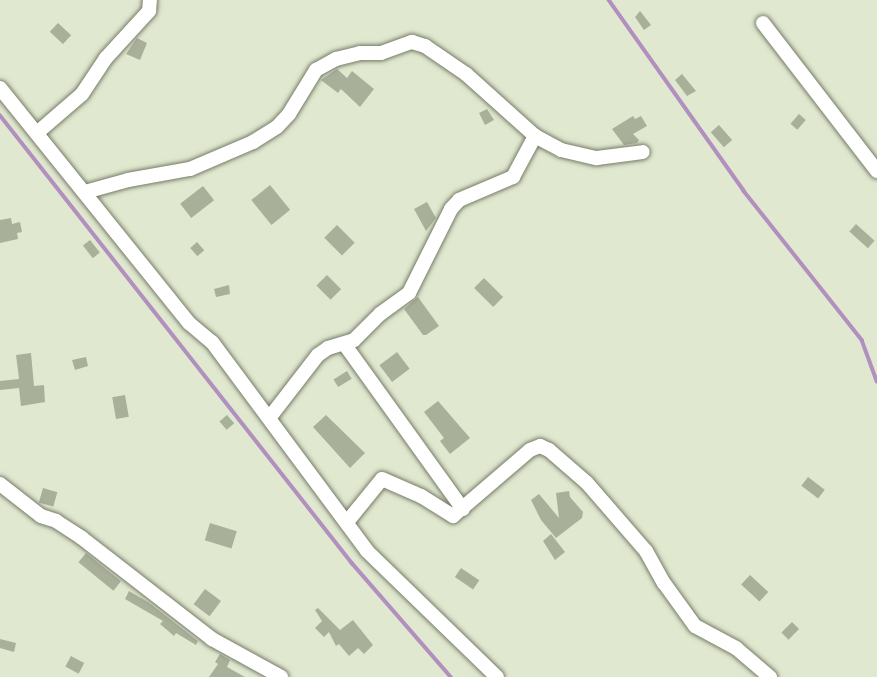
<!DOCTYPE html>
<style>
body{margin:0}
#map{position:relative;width:877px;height:677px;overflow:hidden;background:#e1e8d0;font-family:Signika,sans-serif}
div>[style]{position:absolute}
.stream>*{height:3.5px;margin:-1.75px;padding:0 1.75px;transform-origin:1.75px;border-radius:1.75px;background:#b18fbe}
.building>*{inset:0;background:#a9b099;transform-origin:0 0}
.roads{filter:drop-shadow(0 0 2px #767c67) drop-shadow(0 0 2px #767c67)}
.street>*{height:14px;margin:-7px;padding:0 7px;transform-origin:7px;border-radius:7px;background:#fff}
span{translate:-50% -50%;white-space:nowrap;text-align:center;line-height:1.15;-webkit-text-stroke:5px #fff;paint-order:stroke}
</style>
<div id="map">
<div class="stream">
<i style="left:609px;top:0;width:234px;rotate:54.7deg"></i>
<i style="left:744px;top:191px;width:190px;rotate:51.6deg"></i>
<i style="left:862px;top:340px;width:44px;rotate:69.9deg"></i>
<i style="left:0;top:115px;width:570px;rotate:51.84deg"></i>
<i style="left:352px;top:563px;width:151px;rotate:49deg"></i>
</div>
<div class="building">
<i style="clip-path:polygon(640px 11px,651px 25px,644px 30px,635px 17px)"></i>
<i style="left:58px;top:23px;width:18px;height:12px;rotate:43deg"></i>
<i style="clip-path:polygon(137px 38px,147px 43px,140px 60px,126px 54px)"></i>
<i style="clip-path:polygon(337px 69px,347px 78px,352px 71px,374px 89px,360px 107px,341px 89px,338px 93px,321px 80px)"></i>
<i style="clip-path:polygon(682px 74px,696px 91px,687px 96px,675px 80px)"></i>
<i style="clip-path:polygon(487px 109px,494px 120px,485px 125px,479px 113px)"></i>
<i style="left:799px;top:114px;width:9px;height:13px;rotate:41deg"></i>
<i style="clip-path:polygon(633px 116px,635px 119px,641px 116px,647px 126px,633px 134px,639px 140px,637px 143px,624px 145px,612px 129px)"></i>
<i style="left:719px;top:125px;width:20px;height:11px;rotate:49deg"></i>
<i style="left:270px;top:185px;width:32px;height:24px;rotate:51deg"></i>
<i style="left:203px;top:186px;width:18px;height:29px;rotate:52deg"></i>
<i style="clip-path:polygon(427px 202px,436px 218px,426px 231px,414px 209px)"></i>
<i style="clip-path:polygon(11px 218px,12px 224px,20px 222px,22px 232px,17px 233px,18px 239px,0 243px,0 220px)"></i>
<i style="left:856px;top:224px;width:25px;height:10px;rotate:42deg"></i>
<i style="left:337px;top:225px;width:25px;height:18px;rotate:45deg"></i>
<i style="left:90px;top:240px;width:16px;height:9px;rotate:52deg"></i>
<i style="left:197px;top:242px;width:11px;height:9px;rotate:49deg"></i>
<i style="left:327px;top:275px;width:20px;height:15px;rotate:45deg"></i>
<i style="left:484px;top:278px;width:27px;height:14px;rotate:45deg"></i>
<i style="clip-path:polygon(229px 285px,230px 294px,216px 297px,214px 289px)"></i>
<i style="clip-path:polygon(418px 297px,439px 326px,426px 335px,423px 335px,404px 309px)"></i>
<i style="left:397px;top:352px;width:21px;height:22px;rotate:53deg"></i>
<i style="clip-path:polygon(31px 353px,34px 386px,44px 385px,45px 402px,21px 406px,19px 388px,0 390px,0 381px,19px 379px,16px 355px)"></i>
<i style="clip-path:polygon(86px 357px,88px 366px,75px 370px,72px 360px)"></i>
<i style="left:347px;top:371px;width:9px;height:16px;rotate:58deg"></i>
<i style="left:125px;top:395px;width:22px;height:13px;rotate:80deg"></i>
<i style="clip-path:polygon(438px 401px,470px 438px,450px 454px,440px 441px,444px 438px,424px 412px)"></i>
<i style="left:227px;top:415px;width:11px;height:10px;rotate:49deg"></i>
<i style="clip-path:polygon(326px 415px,365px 453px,350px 468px,313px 427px)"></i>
<i style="left:808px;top:477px;width:21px;height:11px;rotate:37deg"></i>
<i style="left:43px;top:488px;width:15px;height:15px;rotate:16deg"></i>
<i style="clip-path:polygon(569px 491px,570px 497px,583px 512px,582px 518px,556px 538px,541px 520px,531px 500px,539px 494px,559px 518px,556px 493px)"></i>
<i style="left:210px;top:523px;width:28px;height:18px;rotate:17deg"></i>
<i style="clip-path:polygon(551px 534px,565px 552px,555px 560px,543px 541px)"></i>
<i style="left:86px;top:553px;width:45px;height:12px;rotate:39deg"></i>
<i style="left:461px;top:568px;width:22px;height:11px;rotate:34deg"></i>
<i style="left:750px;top:575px;width:25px;height:13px;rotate:43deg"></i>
<i style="left:205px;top:589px;width:20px;height:19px;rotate:37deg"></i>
<i style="clip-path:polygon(129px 591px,148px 602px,198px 641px,196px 645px,176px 633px,174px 636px,160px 624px,163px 621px,125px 599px)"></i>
<i style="clip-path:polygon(318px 608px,340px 630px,353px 620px,373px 645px,364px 654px,358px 648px,349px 656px,339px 644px,336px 646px,329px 632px,324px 637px,315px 628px,322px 621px,315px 610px)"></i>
<i style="left:792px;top:622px;width:10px;height:15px;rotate:45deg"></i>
<i style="clip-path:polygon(0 639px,16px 643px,14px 652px,0 648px)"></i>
<i style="clip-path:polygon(220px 654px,230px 660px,227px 667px,245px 677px,209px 677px,218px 664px,215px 662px)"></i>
<i style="left:71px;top:656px;width:15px;height:12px;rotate:28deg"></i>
</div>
<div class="roads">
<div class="street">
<i style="left:763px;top:23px;width:187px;rotate:52.4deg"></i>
<i style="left:0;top:88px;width:302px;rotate:51.2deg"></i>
<i style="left:189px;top:323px;width:30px;rotate:40deg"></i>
<i style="left:212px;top:342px;width:260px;rotate:53.4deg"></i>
<i style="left:367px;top:551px;width:181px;rotate:44.1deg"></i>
<i style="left:38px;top:132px;width:58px;rotate:-40.8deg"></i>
<i style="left:82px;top:94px;width:43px;rotate:-56.3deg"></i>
<i style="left:106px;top:58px;width:64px;rotate:-47.5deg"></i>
<i style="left:149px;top:11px;width:11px;rotate:-85deg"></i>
<i style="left:85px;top:192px;width:45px;rotate:-15.6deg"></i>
<i style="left:128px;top:180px;width:63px;rotate:-10.1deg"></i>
<i style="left:190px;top:169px;width:69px;rotate:-23.2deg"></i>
<i style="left:253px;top:142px;width:28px;rotate:-32deg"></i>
<i style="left:277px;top:127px;width:18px;rotate:-47deg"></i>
<i style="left:289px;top:114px;width:52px;rotate:-58.5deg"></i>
<i style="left:316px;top:70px;width:23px;rotate:-29deg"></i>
<i style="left:336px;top:59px;width:25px;rotate:-14deg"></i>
<i style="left:360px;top:53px;width:21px"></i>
<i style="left:381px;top:53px;width:33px;rotate:-20deg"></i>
<i style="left:412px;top:42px;width:14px;rotate:17deg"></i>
<i style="left:425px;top:46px;width:50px;rotate:34.3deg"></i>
<i style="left:466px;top:74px;width:93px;rotate:41.9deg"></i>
<i style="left:535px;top:136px;width:30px;rotate:28deg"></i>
<i style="left:561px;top:150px;width:37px;rotate:13deg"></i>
<i style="left:597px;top:158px;width:46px;rotate:-7.4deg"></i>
<i style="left:345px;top:345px;width:202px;rotate:54.3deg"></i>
<i style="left:270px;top:417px;width:78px;rotate:-52.3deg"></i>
<i style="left:318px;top:355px;width:12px;rotate:-35deg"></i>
<i style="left:328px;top:348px;width:27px;rotate:-17deg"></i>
<i style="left:354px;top:340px;width:37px;rotate:-45deg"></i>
<i style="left:380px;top:314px;width:36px;rotate:-36deg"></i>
<i style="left:409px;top:293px;width:94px;rotate:-63.4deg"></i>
<i style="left:451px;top:209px;width:12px;rotate:-48deg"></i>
<i style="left:459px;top:200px;width:59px;rotate:-23.1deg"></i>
<i style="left:513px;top:177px;width:47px;rotate:-61.8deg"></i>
<i style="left:0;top:484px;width:52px;rotate:38deg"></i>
<i style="left:41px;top:516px;width:16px;rotate:18deg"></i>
<i style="left:56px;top:521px;width:31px;rotate:33deg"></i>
<i style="left:82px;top:538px;width:165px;rotate:37.8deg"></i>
<i style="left:212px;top:639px;width:79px;rotate:28.8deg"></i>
<i style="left:347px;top:522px;width:55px;rotate:-50.9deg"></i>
<i style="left:382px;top:479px;width:43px;rotate:23.6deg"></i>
<i style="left:421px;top:496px;width:38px;rotate:32deg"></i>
<i style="left:453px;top:516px;width:101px;rotate:-40.6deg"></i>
<i style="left:530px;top:450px;width:11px;rotate:-22deg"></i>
<i style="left:540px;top:446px;width:10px;rotate:24deg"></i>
<i style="left:549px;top:450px;width:50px;rotate:41deg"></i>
<i style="left:587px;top:483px;width:90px;rotate:49.1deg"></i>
<i style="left:646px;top:551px;width:37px;rotate:61deg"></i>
<i style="left:664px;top:583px;width:53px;rotate:54.2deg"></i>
<i style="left:695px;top:626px;width:47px;rotate:28.2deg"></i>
<i style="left:736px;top:648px;width:45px;rotate:40.5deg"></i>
</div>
</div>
</div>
